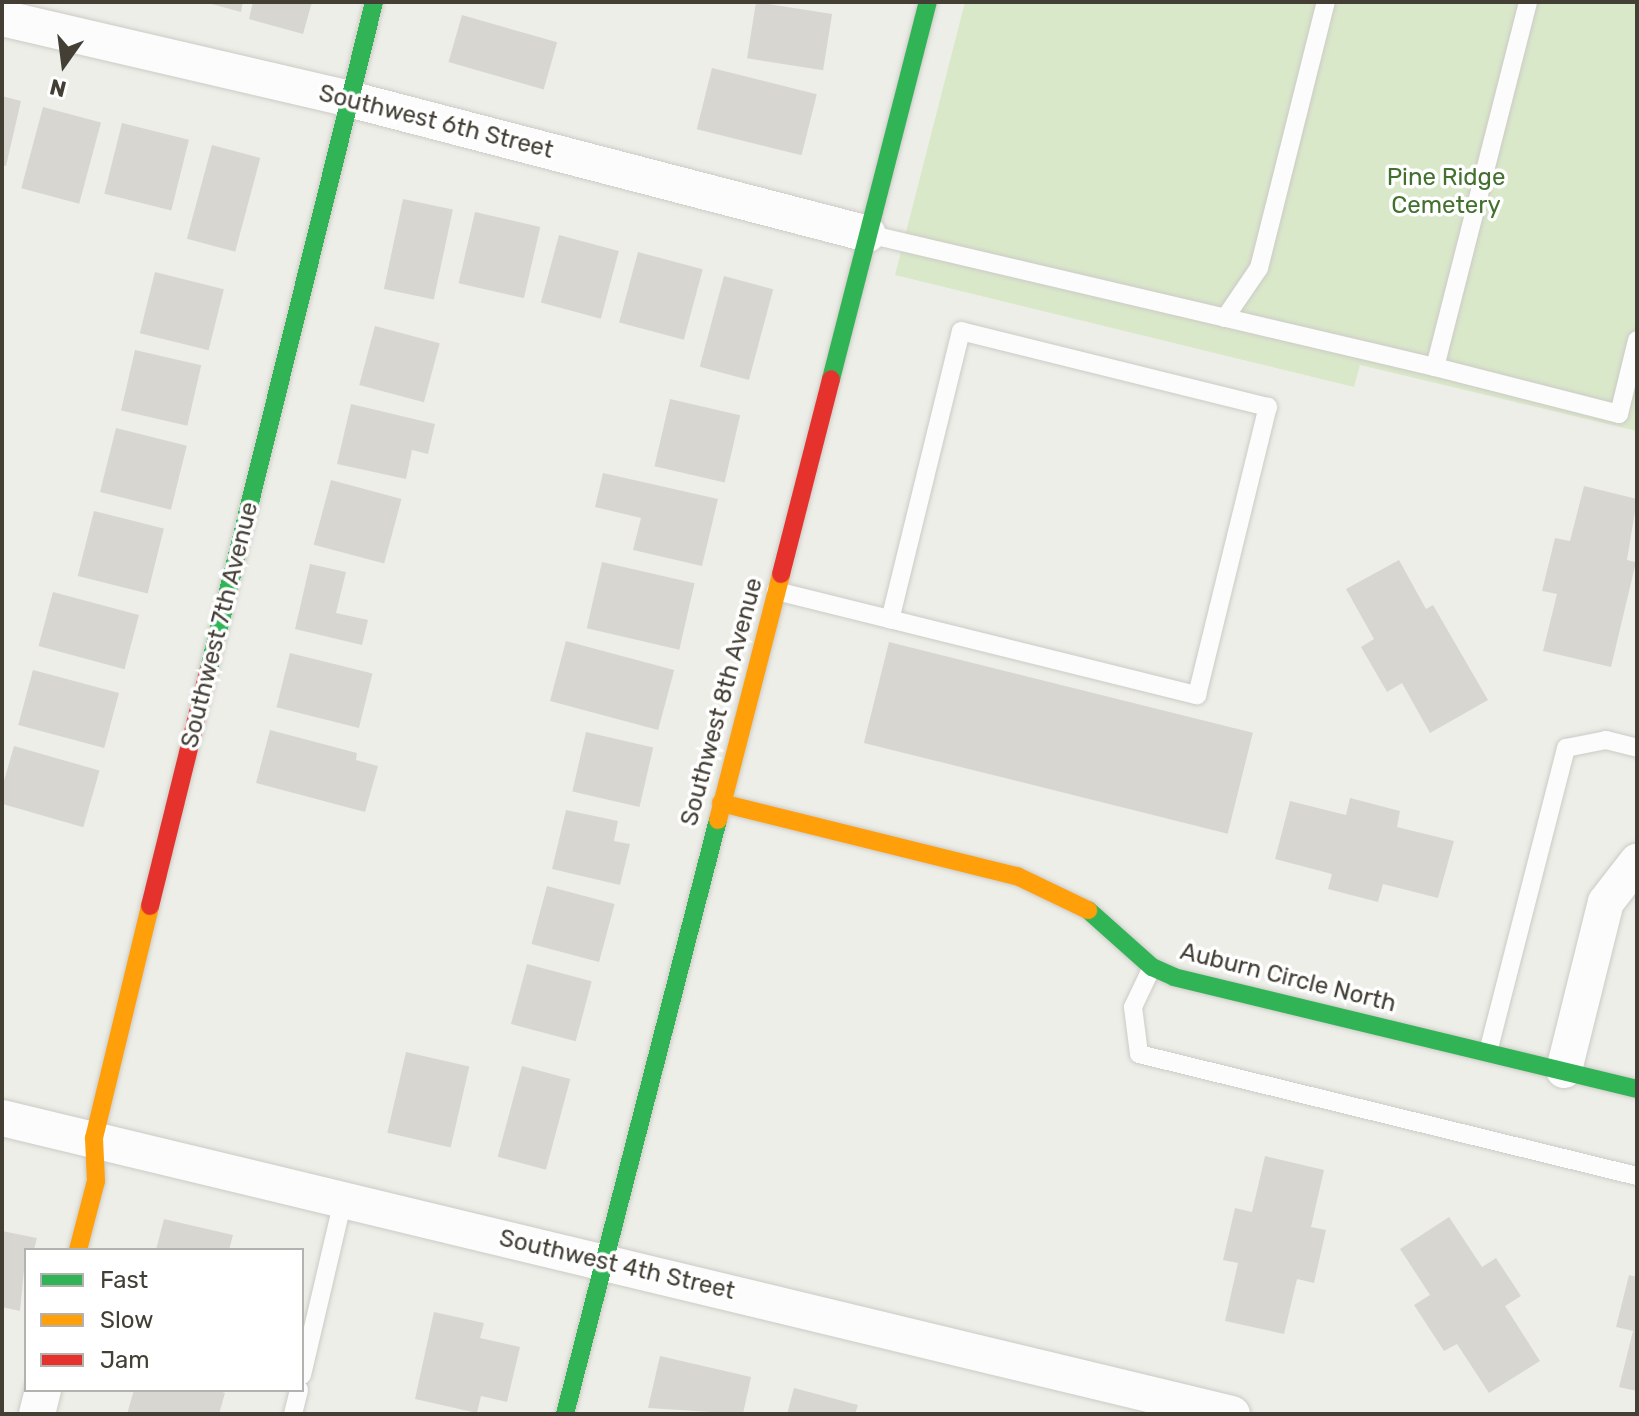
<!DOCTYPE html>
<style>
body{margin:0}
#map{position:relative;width:1639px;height:1416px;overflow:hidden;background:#eeeee9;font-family:Rubik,sans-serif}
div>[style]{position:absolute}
.green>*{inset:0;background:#dae8ca}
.building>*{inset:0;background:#d8d6d1;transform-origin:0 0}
.roads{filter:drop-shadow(0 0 2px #cccbc6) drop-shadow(0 0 2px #cccbc6)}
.lane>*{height:18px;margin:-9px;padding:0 9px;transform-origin:9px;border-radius:9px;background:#fcfcfc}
.street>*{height:36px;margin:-18px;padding:0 18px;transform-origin:18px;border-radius:18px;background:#fcfcfc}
.fast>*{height:18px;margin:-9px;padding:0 9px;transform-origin:9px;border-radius:9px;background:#30b455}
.slow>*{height:18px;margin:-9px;padding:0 9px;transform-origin:9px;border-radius:9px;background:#ff9f0a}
.jam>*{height:18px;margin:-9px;padding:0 9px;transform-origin:9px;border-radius:9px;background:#e5322d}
span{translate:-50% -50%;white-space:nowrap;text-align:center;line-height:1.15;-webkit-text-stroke:7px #fff;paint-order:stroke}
.street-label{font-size:24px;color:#433f35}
.park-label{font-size:24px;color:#42702e}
.frame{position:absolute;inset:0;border:4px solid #433f35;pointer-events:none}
.legend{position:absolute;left:24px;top:1248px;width:280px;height:144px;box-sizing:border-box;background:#fff;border:2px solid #b4b2ae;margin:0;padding:10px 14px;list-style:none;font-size:24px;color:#433f35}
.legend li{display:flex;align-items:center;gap:16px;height:40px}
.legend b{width:40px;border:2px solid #b4b2ae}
.north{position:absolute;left:24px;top:24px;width:80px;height:80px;-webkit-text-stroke:6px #fff;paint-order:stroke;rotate:194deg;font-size:22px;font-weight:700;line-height:32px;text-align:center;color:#433f35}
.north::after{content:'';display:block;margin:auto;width:28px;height:36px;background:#433f35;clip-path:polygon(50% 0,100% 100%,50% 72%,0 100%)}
</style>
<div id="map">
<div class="green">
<i style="clip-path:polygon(965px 2px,1637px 2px,1637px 431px,1360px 365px,1354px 387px,895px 275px)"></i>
</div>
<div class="building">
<i style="clip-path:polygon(204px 2px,243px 2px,241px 12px)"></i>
<i style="clip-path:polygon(253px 2px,312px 2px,303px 34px,249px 19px)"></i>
<i style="left:756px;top:2px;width:77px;height:57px;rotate:9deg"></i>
<i style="left:462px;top:15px;width:99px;height:49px;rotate:16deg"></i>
<i style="left:712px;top:68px;width:108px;height:63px;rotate:14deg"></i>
<i style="clip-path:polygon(2px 96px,21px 101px,6px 166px,2px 165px)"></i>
<i style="left:43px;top:107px;width:60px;height:84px;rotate:15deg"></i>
<i style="left:122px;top:123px;width:69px;height:73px;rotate:14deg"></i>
<i style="left:212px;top:145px;width:50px;height:97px;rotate:15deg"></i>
<i style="left:403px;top:199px;width:51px;height:92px;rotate:12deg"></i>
<i style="left:475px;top:212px;width:67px;height:73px;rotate:13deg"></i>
<i style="left:559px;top:235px;width:62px;height:70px;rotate:15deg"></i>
<i style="left:638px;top:252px;width:67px;height:73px;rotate:15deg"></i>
<i style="left:155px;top:272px;width:71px;height:63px;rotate:14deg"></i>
<i style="left:724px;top:276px;width:51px;height:94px;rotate:15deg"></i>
<i style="left:375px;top:326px;width:67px;height:61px;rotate:15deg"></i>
<i style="left:135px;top:350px;width:68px;height:62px;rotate:13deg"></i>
<i style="left:670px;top:399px;width:72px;height:69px;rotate:13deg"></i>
<i style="clip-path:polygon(351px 404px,435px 424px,428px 454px,412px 450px,406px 479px,337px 464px)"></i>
<i style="left:116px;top:428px;width:73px;height:66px;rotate:14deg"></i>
<i style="clip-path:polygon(603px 473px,718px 499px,702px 566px,633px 550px,641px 518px,595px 507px)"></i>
<i style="left:331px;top:480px;width:73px;height:67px;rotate:15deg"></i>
<i style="clip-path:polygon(1584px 486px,1637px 499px,1627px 560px,1636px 562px,1611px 667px,1543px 651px,1557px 594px,1542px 591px,1555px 538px,1570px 541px)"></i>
<i style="left:94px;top:511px;width:72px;height:67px;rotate:14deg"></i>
<i style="clip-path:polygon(1399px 560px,1426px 609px,1433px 605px,1488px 700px,1430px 733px,1402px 683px,1387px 692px,1361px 647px,1374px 639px,1346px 589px)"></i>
<i style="left:602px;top:562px;width:95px;height:68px;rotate:13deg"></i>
<i style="clip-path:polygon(310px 564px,346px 572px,336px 613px,368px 620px,362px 645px,295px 629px)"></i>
<i style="left:53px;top:592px;width:89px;height:56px;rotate:15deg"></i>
<i style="left:566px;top:641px;width:112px;height:62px;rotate:15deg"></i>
<i style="left:889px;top:642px;width:375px;height:104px;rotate:14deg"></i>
<i style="left:290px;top:653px;width:85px;height:56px;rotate:14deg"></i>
<i style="left:33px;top:670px;width:89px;height:57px;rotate:15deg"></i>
<i style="clip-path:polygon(270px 730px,357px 753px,356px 760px,378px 766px,365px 812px,256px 783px)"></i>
<i style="left:586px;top:732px;width:69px;height:61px;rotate:13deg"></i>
<i style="left:14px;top:746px;width:89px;height:59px;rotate:16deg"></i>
<i style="clip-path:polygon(1350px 798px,1400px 811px,1397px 827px,1454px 841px,1438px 898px,1383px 884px,1378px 902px,1328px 889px,1332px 874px,1275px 859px,1290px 801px,1346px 815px)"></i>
<i style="clip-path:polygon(566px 810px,618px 821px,614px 841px,630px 844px,620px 885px,552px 869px)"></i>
<i style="left:547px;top:886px;width:70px;height:60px;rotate:15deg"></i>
<i style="left:527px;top:964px;width:67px;height:62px;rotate:15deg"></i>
<i style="left:406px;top:1052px;width:65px;height:83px;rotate:13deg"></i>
<i style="left:522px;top:1066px;width:50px;height:94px;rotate:15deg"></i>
<i style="clip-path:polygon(1265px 1156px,1324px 1170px,1311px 1227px,1326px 1230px,1314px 1283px,1297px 1279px,1284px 1334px,1225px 1321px,1238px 1263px,1223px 1260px,1235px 1208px,1252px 1212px)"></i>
<i style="clip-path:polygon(1449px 1217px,1482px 1267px,1496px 1258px,1521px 1296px,1505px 1306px,1540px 1361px,1489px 1393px,1457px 1344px,1444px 1351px,1414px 1305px,1430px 1295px,1400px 1249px)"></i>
<i style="clip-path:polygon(164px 1219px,233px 1235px,229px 1250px,156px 1250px)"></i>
<i style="clip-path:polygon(2px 1231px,37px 1238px,34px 1250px,26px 1250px,20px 1311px,2px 1307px)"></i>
<i style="clip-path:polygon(1629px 1275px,1637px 1277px,1637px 1391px,1619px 1387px,1633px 1331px,1616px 1327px)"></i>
<i style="clip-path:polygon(434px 1312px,484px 1323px,480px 1338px,520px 1347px,507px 1402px,481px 1396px,477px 1413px,415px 1399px)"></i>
<i style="clip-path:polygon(660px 1356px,751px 1377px,743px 1414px,648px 1408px)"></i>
<i style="clip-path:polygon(794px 1388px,858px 1405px,855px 1414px,787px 1414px)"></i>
<i style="clip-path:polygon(134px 1390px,216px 1390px,225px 1393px,219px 1414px,127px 1414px)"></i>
</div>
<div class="roads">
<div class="lane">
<i style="left:868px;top:234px;width:582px;rotate:13.2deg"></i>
<i style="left:1435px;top:367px;width:377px;rotate:-75.7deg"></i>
<i style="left:1225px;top:318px;width:60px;rotate:-55.8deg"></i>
<i style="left:1259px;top:268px;width:274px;rotate:-75.9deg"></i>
<i style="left:1435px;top:367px;width:190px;rotate:14.3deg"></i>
<i style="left:1619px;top:414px;width:76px;rotate:-76.3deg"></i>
<i style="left:776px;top:591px;width:434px;rotate:13.9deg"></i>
<i style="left:1197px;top:695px;width:297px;rotate:-76.2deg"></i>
<i style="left:1268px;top:407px;width:316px;rotate:-166.1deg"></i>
<i style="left:961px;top:331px;width:297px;rotate:103.8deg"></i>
<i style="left:1152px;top:967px;width:44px;rotate:115.4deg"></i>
<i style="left:1133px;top:1007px;width:47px;rotate:82.7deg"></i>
<i style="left:1139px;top:1054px;width:513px;rotate:13.77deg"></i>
<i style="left:1488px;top:1052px;width:314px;rotate:-75.6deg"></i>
<i style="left:1566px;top:748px;width:41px;rotate:-11.3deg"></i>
<i style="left:1606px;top:740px;width:32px;rotate:14deg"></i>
<i style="left:302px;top:1375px;width:180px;rotate:-76.8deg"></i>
<i style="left:293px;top:1414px;width:25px;rotate:-76deg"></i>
</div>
<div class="street">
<i style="left:2px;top:18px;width:356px;rotate:13.1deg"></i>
<i style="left:349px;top:99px;width:536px;rotate:14.58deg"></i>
<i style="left:1564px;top:1070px;width:173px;rotate:-76deg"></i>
<i style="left:1606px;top:902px;width:51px;rotate:-52.2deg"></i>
<i style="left:2px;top:1118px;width:1265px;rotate:13.53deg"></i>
<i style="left:37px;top:1414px;width:25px;rotate:-76deg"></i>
</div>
<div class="fast">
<i style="left:831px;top:379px;width:389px;rotate:-75.6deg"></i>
<i style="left:208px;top:672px;width:690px;rotate:-76.08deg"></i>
<i style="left:1088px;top:910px;width:86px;rotate:41.7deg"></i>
<i style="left:1152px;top:967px;width:24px;rotate:24deg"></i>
<i style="left:1174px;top:977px;width:476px;rotate:13.6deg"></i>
<i style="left:565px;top:1414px;width:613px;rotate:-75.56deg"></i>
</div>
<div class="slow">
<i style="left:721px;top:803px;width:305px;rotate:13.9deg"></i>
<i style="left:1017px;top:876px;width:79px;rotate:25.6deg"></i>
<i style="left:718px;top:820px;width:254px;rotate:-75.6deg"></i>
<i style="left:78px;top:1250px;width:71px;rotate:-75.4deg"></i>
<i style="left:96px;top:1181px;width:43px;rotate:-92.7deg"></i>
<i style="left:94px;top:1138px;width:239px;rotate:-76.4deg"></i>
</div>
<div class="jam">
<i style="left:781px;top:574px;width:201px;rotate:-75.6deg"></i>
<i style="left:150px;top:906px;width:241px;rotate:-76.1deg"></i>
</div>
</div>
<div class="street-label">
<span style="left:436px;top:122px;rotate:14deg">Southwest 6th Street</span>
<span style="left:220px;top:625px;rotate:-76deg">Southwest 7th Avenue</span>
<span style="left:722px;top:702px;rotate:-75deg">Southwest 8th Avenue</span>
<span style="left:1288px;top:978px;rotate:14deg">Auburn Circle North</span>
<span style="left:617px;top:1265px;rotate:13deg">Southwest 4th Street</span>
</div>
<div class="park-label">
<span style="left:1446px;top:192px">Pine Ridge<br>Cemetery</span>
</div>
<div class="frame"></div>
<ul class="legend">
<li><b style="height:10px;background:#30b455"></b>Fast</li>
<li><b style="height:10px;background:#ff9f0a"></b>Slow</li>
<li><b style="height:10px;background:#e5322d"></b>Jam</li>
</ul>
<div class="north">N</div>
</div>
